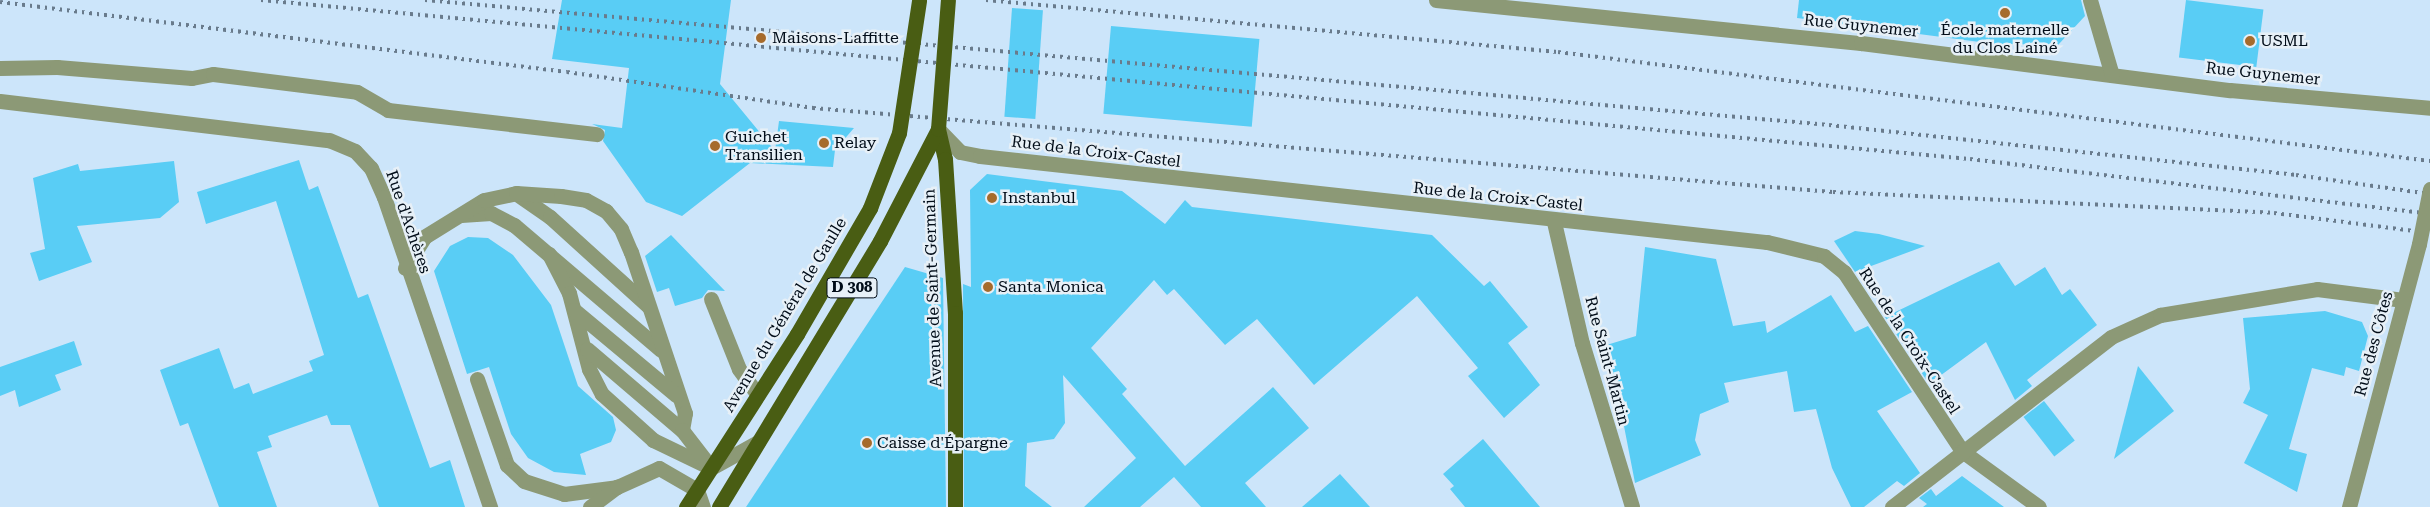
<!DOCTYPE html>
<meta charset="utf-8">
<style>
body{margin:0}
#map{position:relative;width:2430px;height:507px;overflow:hidden;background:#cce5fa;font-family:"Roboto Serif",serif}
div>[style]{position:absolute}
.building>*{inset:0;background:#59cdf5;transform-origin:0 0}
.minor>*{height:15px;margin:-7.5px;padding:0 7.5px;transform-origin:7.5px;border-radius:7.5px;background:#8c9976}
.major>*{height:15px;margin:-7.5px;padding:0 7.5px;transform-origin:7.5px;border-radius:7.5px;background:#495d13}
.rail>*{height:4px;margin-top:-2px;transform-origin:0;background:repeating-linear-gradient(90deg,#697b8c 0 2.5px,transparent 0 7.5px)}
.minor-bridge>*{height:15px;margin:-7.5px;padding:0 7.5px;transform-origin:7.5px;border-radius:7.5px;background:#8c9976}
.major-bridge>*{height:15px;margin:-7.5px;padding:0 7.5px;transform-origin:7.5px;border-radius:7.5px;background:#495d13}
.dots>*{width:14px;height:14px;translate:-50% -50%;box-sizing:border-box;border:2px solid #e7f0f7;border-radius:50%}
span{translate:-50% -50%;white-space:nowrap;text-align:center;line-height:1.15;-webkit-text-stroke:5px #e7f0f7;paint-order:stroke}
.shield-label span{padding:1px 4px;background:#e7f0f7;border:1px solid;border-radius:4px;-webkit-text-stroke-width:0}
.shield-label{font-size:15px;color:#010c18;font-weight:700}
.street-label{font-size:16px;color:#010c18}
.poi-label{font-size:16px;color:#010c18}
.left{translate:0 -50%;text-align:left}
</style>
<div id="map">
<div class="building">
<i style="clip-path:polygon(562px 0,731px 0,720px 84px,775px 151px,779px 121px,854px 128px,835px 150px,833px 167px,750px 163px,682px 216px,646px 202px,603px 141px,605px 130px,592px 124px,622px 128px,629px 68px,552px 59px)"></i>
<i style="clip-path:polygon(1799px 0,2081px 0,2085px 16px,2058px 45px,1995px 44px,1797px 18px)"></i>
<i style="left:2186px;top:0;width:78px;height:58px;rotate:7deg"></i>
<i style="left:1012px;top:8px;width:31px;height:109px;rotate:4deg"></i>
<i style="left:1111px;top:26px;width:149px;height:88px;rotate:5deg"></i>
<i style="clip-path:polygon(299px 160px,309px 190px,318px 186px,358px 298px,368px 294px,430px 468px,450px 460px,465px 507px,379px 507px,350px 425px,331px 425px,327px 415px,268px 436px,272px 447px,257px 452px,277px 507px,219px 507px,188px 423px,180px 426px,160px 370px,219px 348px,234px 389px,249px 383px,253px 394px,313px 371px,309px 361px,324px 355px,276px 201px,206px 224px,197px 192px)"></i>
<i style="clip-path:polygon(174px 161px,179px 202px,160px 218px,77px 226px,92px 262px,39px 281px,30px 253px,45px 249px,33px 178px,78px 164px,80px 171px)"></i>
<i style="clip-path:polygon(987px 174px,1122px 191px,1165px 224px,1185px 200px,1192px 207px,1432px 235px,1484px 286px,1490px 281px,1528px 327px,1508px 343px,1540px 385px,1504px 418px,1468px 376px,1478px 368px,1417px 296px,1314px 385px,1257px 319px,1225px 345px,1174px 289px,1167px 295px,1154px 280px,1091px 348px,1127px 389px,1122px 394px,1185px 466px,1273px 387px,1309px 428px,1245px 483px,1266px 507px,1201px 507px,1174px 477px,1140px 507px,1084px 507px,1136px 458px,1063px 375px,1065px 423px,1054px 439px,1027px 443px,1025px 486px,1052px 507px,964px 507px,963px 284px,971px 287px,970px 190px)"></i>
<i style="clip-path:polygon(1855px 231px,1879px 234px,1925px 246px,1855px 272px,1834px 241px)"></i>
<i style="clip-path:polygon(671px 235px,725px 291px,708px 290px,702px 298px,675px 306px,669px 288px,657px 292px,645px 256px)"></i>
<i style="clip-path:polygon(468px 237px,488px 238px,513px 255px,551px 305px,578px 386px,613px 417px,616px 430px,611px 442px,580px 454px,586px 475px,554px 472px,528px 458px,511px 434px,489px 367px,467px 374px,434px 271px,450px 246px)"></i>
<i style="clip-path:polygon(1645px 247px,1716px 259px,1733px 326px,1765px 321px,1767px 333px,1831px 295px,1855px 332px,1868px 326px,1912px 392px,1877px 411px,1920px 473px,1904px 486px,1897px 481px,1864px 507px,1851px 507px,1832px 468px,1816px 409px,1794px 412px,1787px 371px,1724px 383px,1729px 402px,1700px 414px,1695px 440px,1701px 455px,1635px 483px,1623px 421px,1600px 347px,1636px 336px)"></i>
<i style="clip-path:polygon(1999px 262px,2015px 286px,2045px 267px,2062px 295px,2070px 289px,2097px 325px,2027px 380px,2032px 386px,2015px 400px,1986px 342px,1929px 384px,1885px 317px)"></i>
<i style="clip-path:polygon(905px 267px,943px 278px,946px 507px,746px 507px)"></i>
<i style="clip-path:polygon(2325px 311px,2362px 322px,2368px 336px,2359px 371px,2346px 367px,2344px 376px,2312px 368px,2289px 449px,2307px 454px,2297px 492px,2244px 463px,2268px 415px,2243px 403px,2250px 389px,2243px 318px)"></i>
<i style="clip-path:polygon(74px 341px,82px 365px,55px 375px,61px 390px,19px 407px,15px 390px,0 396px,0 367px)"></i>
<i style="clip-path:polygon(2138px 366px,2174px 411px,2114px 459px)"></i>
<i style="left:2044px;top:401px;width:50px;height:26px;rotate:52deg"></i>
<i style="clip-path:polygon(1483px 439px,1540px 507px,1465px 507px,1450px 489px,1454px 486px,1443px 474px)"></i>
<i style="clip-path:polygon(1340px 474px,1370px 507px,1302px 507px)"></i>
<i style="clip-path:polygon(1962px 476px,2004px 507px,1923px 507px,1927px 504px,1919px 498px,1931px 489px,1936px 496px)"></i>
</div>
<div class="minor">
<i style="left:1436px;top:0;width:427px;rotate:5.8deg"></i>
<i style="left:1861px;top:43px;width:372px;rotate:7.3deg"></i>
<i style="left:2230px;top:90px;width:201px;rotate:5.1deg"></i>
<i style="left:2090px;top:0;width:78px;rotate:73.7deg"></i>
<i style="left:0;top:68px;width:57px;rotate:-1deg"></i>
<i style="left:57px;top:67px;width:135px;rotate:4.7deg"></i>
<i style="left:192px;top:78px;width:21px;rotate:-11deg"></i>
<i style="left:213px;top:74px;width:145px;rotate:7.1deg"></i>
<i style="left:357px;top:92px;width:36px;rotate:30deg"></i>
<i style="left:388px;top:110px;width:210px;rotate:6.6deg"></i>
<i style="left:0;top:101px;width:331px;rotate:6.8deg"></i>
<i style="left:329px;top:140px;width:28px;rotate:23deg"></i>
<i style="left:355px;top:151px;width:23px;rotate:47deg"></i>
<i style="left:371px;top:168px;width:32px;rotate:66deg"></i>
<i style="left:384px;top:197px;width:328px;rotate:71.1deg"></i>
<i style="left:938px;top:129px;width:32px;rotate:46deg"></i>
<i style="left:960px;top:152px;width:20px;rotate:11deg"></i>
<i style="left:980px;top:156px;width:792px;rotate:6.24deg"></i>
<i style="left:1767px;top:242px;width:59px;rotate:13.8deg"></i>
<i style="left:1824px;top:256px;width:26px;rotate:39deg"></i>
<i style="left:1844px;top:272px;width:214px;rotate:56.6deg"></i>
<i style="left:1962px;top:451px;width:95px;rotate:36deg"></i>
<i style="left:517px;top:194px;width:40px;rotate:34.9deg"></i>
<i style="left:550px;top:217px;width:132px;rotate:42.2deg"></i>
<i style="left:461px;top:215px;width:30px;rotate:-4deg"></i>
<i style="left:491px;top:213px;width:26px;rotate:28deg"></i>
<i style="left:514px;top:225px;width:193px;rotate:40.4deg"></i>
<i style="left:1554px;top:222px;width:124px;rotate:77deg"></i>
<i style="left:1582px;top:343px;width:171px;rotate:73deg"></i>
<i style="left:549px;top:254px;width:44px;rotate:62.9deg"></i>
<i style="left:569px;top:293px;width:79px;rotate:75.3deg"></i>
<i style="left:589px;top:369px;width:28px;rotate:63deg"></i>
<i style="left:602px;top:394px;width:69px;rotate:42deg"></i>
<i style="left:653px;top:440px;width:64px;rotate:25.8deg"></i>
<i style="left:405px;top:268px;width:36px;rotate:-58deg"></i>
<i style="left:424px;top:237px;width:70px;rotate:-31.7deg"></i>
<i style="left:484px;top:200px;width:33px;rotate:-12deg"></i>
<i style="left:516px;top:193px;width:45px;rotate:3.8deg"></i>
<i style="left:561px;top:196px;width:25px;rotate:9deg"></i>
<i style="left:586px;top:200px;width:23px;rotate:29deg"></i>
<i style="left:606px;top:211px;width:23px;rotate:50deg"></i>
<i style="left:621px;top:229px;width:25px;rotate:67deg"></i>
<i style="left:631px;top:252px;width:170px;rotate:71.5deg"></i>
<i style="left:685px;top:413px;width:17px;rotate:100deg"></i>
<i style="left:711px;top:299px;width:75px;rotate:68.2deg"></i>
<i style="left:739px;top:369px;width:32px;rotate:54deg"></i>
<i style="left:574px;top:310px;width:133px;rotate:39.8deg"></i>
<i style="left:587px;top:349px;width:125px;rotate:40.5deg"></i>
<i style="left:682px;top:430px;width:44px;rotate:52.4deg"></i>
<i style="left:477px;top:379px;width:91px;rotate:70.8deg"></i>
<i style="left:507px;top:465px;width:23px;rotate:43deg"></i>
<i style="left:524px;top:481px;width:42px;rotate:18deg"></i>
<i style="left:564px;top:494px;width:53px;rotate:-7.5deg"></i>
<i style="left:711px;top:468px;width:54px;rotate:-29deg"></i>
<i style="left:590px;top:507px;width:34px;rotate:-37deg"></i>
<i style="left:617px;top:487px;width:46px;rotate:-24.3deg"></i>
<i style="left:659px;top:468px;width:44px;rotate:30.1deg"></i>
<i style="left:697px;top:490px;width:18px;rotate:71deg"></i>
<i style="left:1892px;top:507px;width:277px;rotate:-37.8deg"></i>
<i style="left:2111px;top:337px;width:54px;rotate:-24.2deg"></i>
<i style="left:2160px;top:315px;width:159px;rotate:-9.4deg"></i>
<i style="left:2317px;top:289px;width:87px;rotate:7.3deg"></i>
<i style="left:2349px;top:507px;width:272px;rotate:-75.1deg"></i>
</div>
<div class="major">
<i style="left:938px;top:129px;width:31px;rotate:77deg"></i>
<i style="left:945px;top:159px;width:154px;rotate:86.3deg"></i>
<i style="left:955px;top:313px;width:194px;rotate:90deg"></i>
<i style="left:686px;top:507px;width:206px;rotate:-57.3deg"></i>
<i style="left:797px;top:334px;width:146px;rotate:-59.9deg"></i>
<i style="left:870px;top:208px;width:80px;rotate:-68.9deg"></i>
<i style="left:719px;top:507px;width:311px;rotate:-58.8deg"></i>
<i style="left:880px;top:241px;width:126px;rotate:-62.6deg"></i>
</div>
<div class="rail">
<i style="left:261px;top:0;width:1716px;rotate:5.32deg"></i>
<i style="left:1970px;top:159px;width:463px;rotate:6.8deg"></i>
<i style="left:425px;top:0;width:1410px;rotate:5.09deg"></i>
<i style="left:1829px;top:125px;width:470px;rotate:6.1deg"></i>
<i style="left:2296px;top:175px;width:135px;rotate:8.1deg"></i>
<i style="left:986px;top:0;width:574px;rotate:5.19deg"></i>
<i style="left:1558px;top:52px;width:879px;rotate:7.13deg"></i>
<i style="left:0;top:2px;width:571px;rotate:7.04deg"></i>
<i style="left:567px;top:72px;width:249px;rotate:8.3deg"></i>
<i style="left:813px;top:108px;width:1023px;rotate:4.71deg"></i>
<i style="left:1833px;top:192px;width:441px;rotate:2.7deg"></i>
<i style="left:2274px;top:213px;width:157px;rotate:7.3deg"></i>
</div>
<div class="minor-bridge">
<i style="left:2419px;top:244px;width:56px;rotate:-78.7deg"></i>
</div>
<div class="major-bridge">
<i style="left:938px;top:129px;width:129px;rotate:-85.6deg"></i>
<i style="left:899px;top:133px;width:134px;rotate:-81.4deg"></i>
</div>
<div class="dots">
<i style="left:2005px;top:13px;background:#a66b2c"></i>
<i style="left:761px;top:38px;background:#a66b2c"></i>
<i style="left:2250px;top:41px;background:#a66b2c"></i>
<i style="left:824px;top:143px;background:#a66b2c"></i>
<i style="left:715px;top:146px;background:#a66b2c"></i>
<i style="left:992px;top:198px;background:#a66b2c"></i>
<i style="left:988px;top:287px;background:#a66b2c"></i>
<i style="left:867px;top:443px;background:#a66b2c"></i>
</div>
<div class="shield-label">
<span style="left:852px;top:288px">D 308</span>
</div>
<div class="street-label">
<span style="left:1861px;top:26px;rotate:6deg">Rue Guynemer</span>
<span style="left:2263px;top:74px;rotate:6deg">Rue Guynemer</span>
<span style="left:1096px;top:152px;rotate:7deg">Rue de la Croix-Castel</span>
<span style="left:1498px;top:197px;rotate:6deg">Rue de la Croix-Castel</span>
<span style="left:408px;top:222px;rotate:71deg">Rue d'Achères</span>
<span style="left:933px;top:288px;rotate:-92deg">Avenue de Saint-Germain</span>
<span style="left:785px;top:315px;rotate:-59deg">Avenue du Général de Gaulle</span>
<span style="left:1909px;top:341px;rotate:57deg">Rue de la Croix-Castel</span>
<span style="left:2374px;top:344px;rotate:-75deg">Rue des Côtes</span>
<span style="left:1607px;top:361px;rotate:75deg">Rue Saint-Martin</span>
</div>
<div class="poi-label">
<span style="left:2005px;top:39px">École maternelle<br>du Clos Lainé</span>
<span class="left" style="left:772px;top:38px">Maisons-Laffitte</span>
<span class="left" style="left:2260px;top:41px">USML</span>
<span class="left" style="left:725px;top:146px">Guichet<br>Transilien</span>
<span class="left" style="left:834px;top:143px">Relay</span>
<span class="left" style="left:1002px;top:198px">Instanbul</span>
<span class="left" style="left:998px;top:287px">Santa Monica</span>
<span class="left" style="left:877px;top:443px">Caisse d'Épargne</span>
</div>
</div>
